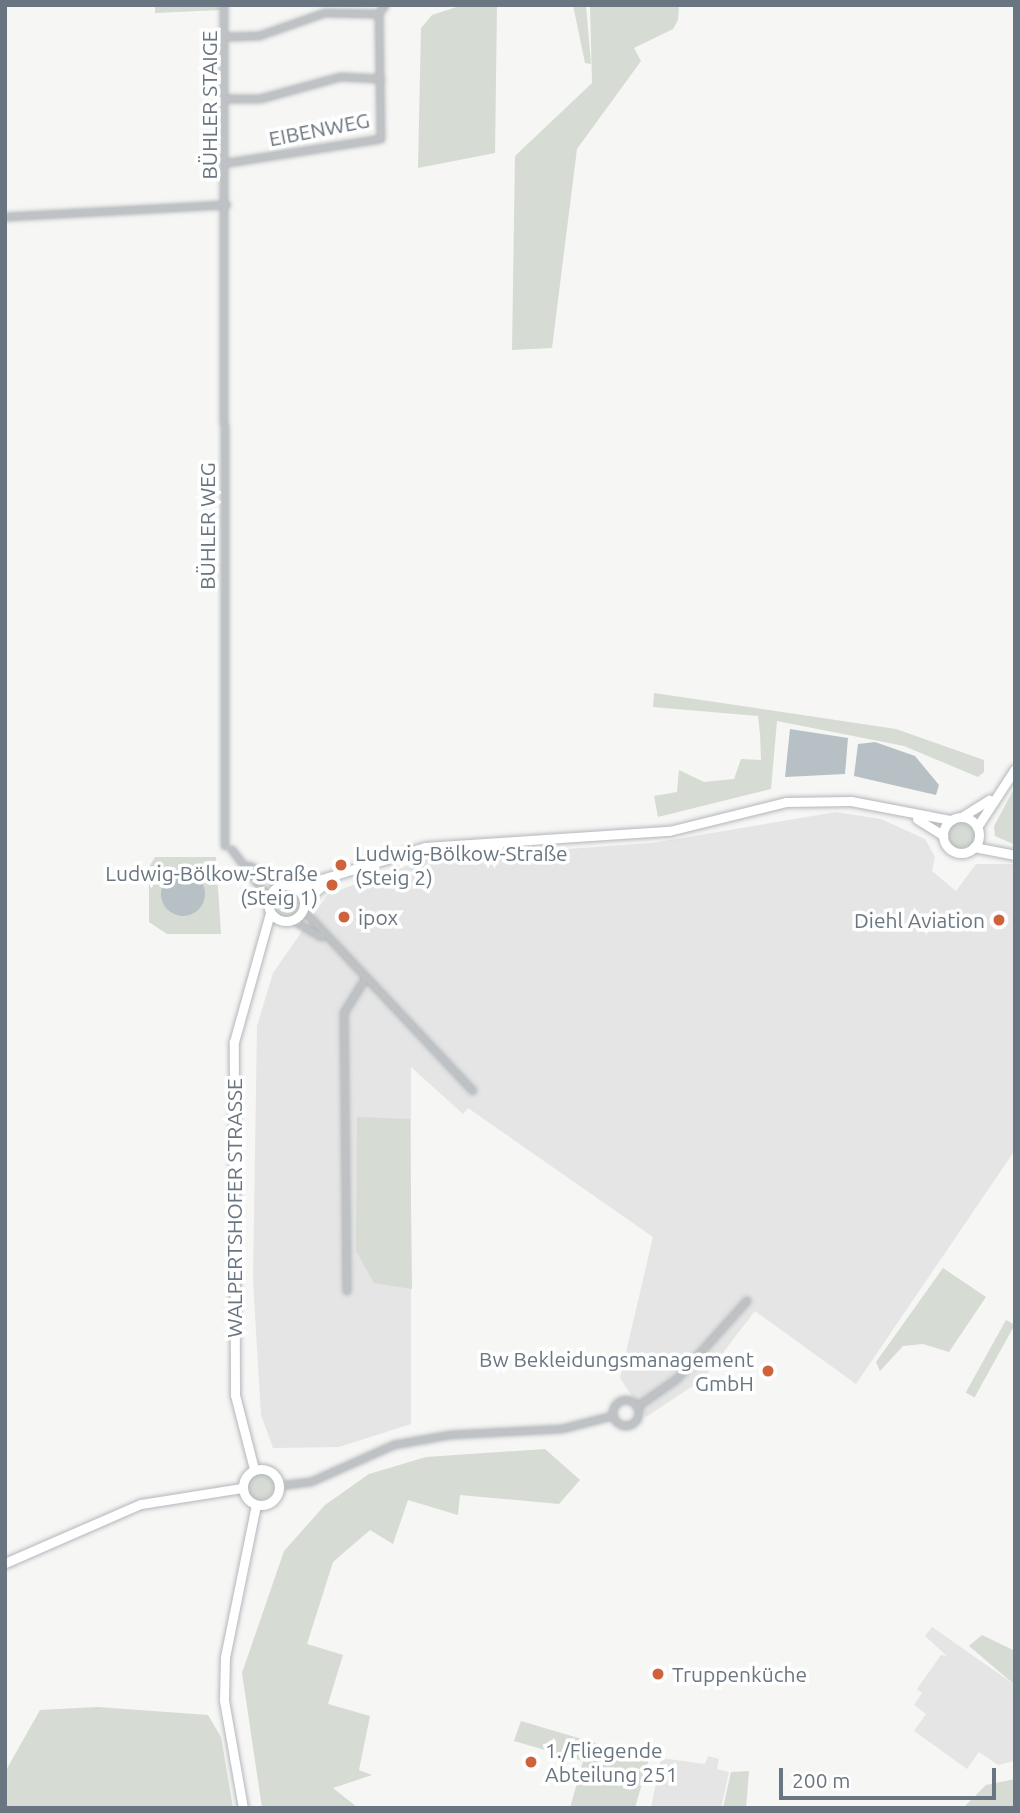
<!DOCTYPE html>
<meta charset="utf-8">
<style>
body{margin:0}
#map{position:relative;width:1020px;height:1813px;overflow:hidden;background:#f6f6f4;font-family:Ubuntu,sans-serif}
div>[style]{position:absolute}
.built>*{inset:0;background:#e4e5e4}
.green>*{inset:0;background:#d6dbd3;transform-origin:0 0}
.round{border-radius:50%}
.water>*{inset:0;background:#b7c0c4}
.roads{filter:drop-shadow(0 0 2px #b3b7bb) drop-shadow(0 0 2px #b3b7bb)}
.street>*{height:6px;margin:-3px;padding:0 3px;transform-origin:3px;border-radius:3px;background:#bec2c5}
.street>.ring{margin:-3px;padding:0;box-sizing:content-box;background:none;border:6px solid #bec2c5;border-radius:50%}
.secondary>*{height:9px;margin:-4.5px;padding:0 4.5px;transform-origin:4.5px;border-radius:4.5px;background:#fff}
.secondary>.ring{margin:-4.5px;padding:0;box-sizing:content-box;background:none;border:9px solid #fff;border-radius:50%}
.dots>*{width:19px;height:19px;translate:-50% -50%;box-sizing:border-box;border:4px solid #fff;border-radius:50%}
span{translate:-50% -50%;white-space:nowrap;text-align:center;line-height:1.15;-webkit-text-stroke:7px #fff;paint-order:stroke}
.street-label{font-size:21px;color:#697681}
.poi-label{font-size:21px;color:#697681}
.left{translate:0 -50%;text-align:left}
.right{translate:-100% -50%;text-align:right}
.frame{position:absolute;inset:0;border:7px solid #697681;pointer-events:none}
.scale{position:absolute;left:779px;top:1768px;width:217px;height:32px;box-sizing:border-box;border:4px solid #697681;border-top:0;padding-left:9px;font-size:21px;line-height:24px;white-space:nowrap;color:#697681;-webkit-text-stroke:5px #fff;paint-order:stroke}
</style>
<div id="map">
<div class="built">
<i style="clip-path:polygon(836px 812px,881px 819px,925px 839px,935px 857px,932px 871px,956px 891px,976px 864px,1015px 864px,1015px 1150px,856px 1384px,755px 1311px,702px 1380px,646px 1417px,620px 1378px,653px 1237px,468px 1108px,463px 1114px,411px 1067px,411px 1424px,339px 1447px,273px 1448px,261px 1415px,253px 1280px,257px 1026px,273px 973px,328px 894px,426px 859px,652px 843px)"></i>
<i style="clip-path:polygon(932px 1627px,1015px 1685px,1014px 1761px,998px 1765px,979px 1752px,967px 1769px,914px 1731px,926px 1714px,914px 1705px,922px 1693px,917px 1689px,941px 1655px,947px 1656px,925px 1636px)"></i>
<i style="clip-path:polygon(708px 1756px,719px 1759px,717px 1769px,729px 1772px,721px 1808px,651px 1808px,661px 1758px,705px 1764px)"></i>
</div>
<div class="green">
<i style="clip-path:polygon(155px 5px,220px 5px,221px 10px,155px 13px)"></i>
<i style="clip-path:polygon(463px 5px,497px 5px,495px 153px,418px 168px,421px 28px,432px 15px)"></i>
<i style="clip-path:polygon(573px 5px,586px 5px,591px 64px,585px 63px)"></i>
<i style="clip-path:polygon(590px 5px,679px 5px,678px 20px,673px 29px,634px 48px,641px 61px,577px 149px,552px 348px,512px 350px,515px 156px,592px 83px)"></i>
<i style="clip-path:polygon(654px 693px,896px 729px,984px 760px,984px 772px,978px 777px,904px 746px,777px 721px,771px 789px,658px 817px,654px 796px,677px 792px,679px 770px,704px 782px,734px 779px,741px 759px,761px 760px,760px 734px,758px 716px,653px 707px)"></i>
<i style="clip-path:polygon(1015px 787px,1015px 845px,995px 836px,994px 826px)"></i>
<i class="round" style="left:947px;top:820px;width:28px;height:28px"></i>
<i style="clip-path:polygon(155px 857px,216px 857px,221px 934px,167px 934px,149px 922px,149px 867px)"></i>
<i class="round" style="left:272px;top:889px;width:28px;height:28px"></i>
<i style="clip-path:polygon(357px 1117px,410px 1119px,412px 1289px,374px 1283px,356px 1251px)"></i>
<i style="clip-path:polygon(943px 1268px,986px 1297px,949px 1352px,923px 1344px,903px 1346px,880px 1371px,876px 1362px)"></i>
<i style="left:1006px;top:1320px;width:10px;height:83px;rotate:29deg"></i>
<i style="clip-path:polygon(545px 1449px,580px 1480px,559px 1504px,460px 1495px,458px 1515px,408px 1500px,393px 1544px,370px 1530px,333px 1562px,307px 1644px,343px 1655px,328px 1704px,370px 1716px,359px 1770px,372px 1775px,333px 1788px,358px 1808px,262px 1808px,242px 1673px,284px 1551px,325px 1505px,369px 1474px,426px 1457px)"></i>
<i class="round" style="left:246px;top:1472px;width:28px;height:28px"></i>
<i style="clip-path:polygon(982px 1635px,1015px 1651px,1015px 1685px,969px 1646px)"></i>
<i style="clip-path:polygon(98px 1707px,208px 1715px,221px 1737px,233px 1808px,5px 1808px,5px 1772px,40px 1710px)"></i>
<i style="clip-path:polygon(521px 1721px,649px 1759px,635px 1808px,570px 1808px,583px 1761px,514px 1741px)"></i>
<i style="clip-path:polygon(749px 1771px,746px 1808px,723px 1808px,731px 1772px)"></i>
<i style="clip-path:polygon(1015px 1779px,1015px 1808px,963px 1808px,986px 1785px)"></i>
</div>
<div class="water">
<i style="clip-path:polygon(790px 729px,848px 738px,845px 774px,785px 777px)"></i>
<i style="clip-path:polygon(875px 742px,915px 756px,939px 785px,936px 795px,854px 776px,858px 744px)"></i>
<i class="round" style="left:161px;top:872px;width:44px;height:44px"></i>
</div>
<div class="roads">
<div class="street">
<i style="left:224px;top:5px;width:841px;rotate:89.93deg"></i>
<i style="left:227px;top:37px;width:32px;rotate:-2deg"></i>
<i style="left:259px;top:36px;width:70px;rotate:-19.2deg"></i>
<i style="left:325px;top:13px;width:54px;rotate:1.1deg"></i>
<i style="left:379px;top:14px;width:11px;rotate:-56deg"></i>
<i style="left:228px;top:99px;width:32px"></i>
<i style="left:260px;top:99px;width:84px;rotate:-15.2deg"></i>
<i style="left:341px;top:77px;width:40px;rotate:2.9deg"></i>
<i style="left:228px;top:163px;width:155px;rotate:-8.9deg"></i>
<i style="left:381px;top:139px;width:125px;rotate:-90.9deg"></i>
<i style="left:5px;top:217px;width:222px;rotate:-3.1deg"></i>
<i style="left:232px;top:850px;width:59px;rotate:52.5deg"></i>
<i style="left:250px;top:866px;width:36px;rotate:32deg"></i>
<i style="left:303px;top:910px;width:248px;rotate:46.8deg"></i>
<i style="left:292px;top:920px;width:34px;rotate:30deg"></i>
<i style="left:347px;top:1291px;width:278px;rotate:-90.6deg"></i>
<i style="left:344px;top:1013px;width:40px;rotate:-58deg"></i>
<i class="ring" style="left:613px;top:1400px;width:20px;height:20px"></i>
<i style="left:637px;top:1407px;width:49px;rotate:-35deg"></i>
<i style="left:677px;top:1379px;width:105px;rotate:-48.1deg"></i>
<i style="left:279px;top:1486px;width:32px;rotate:-7deg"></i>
<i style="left:311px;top:1482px;width:91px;rotate:-24deg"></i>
<i style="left:394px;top:1445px;width:57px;rotate:-10.1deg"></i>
<i style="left:450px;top:1435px;width:112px;rotate:-3.1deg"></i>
<i style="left:562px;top:1429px;width:53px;rotate:-14.3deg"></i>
</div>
<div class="secondary">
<i style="left:963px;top:816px;width:31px;rotate:-32deg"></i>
<i class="ring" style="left:943px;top:817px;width:27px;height:27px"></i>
<i style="left:917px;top:819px;width:31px;rotate:32deg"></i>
<i style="left:977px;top:827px;width:69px;rotate:-56.8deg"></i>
<i style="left:974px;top:847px;width:42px;rotate:11deg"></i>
<i class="ring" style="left:268px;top:885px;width:27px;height:27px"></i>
<i style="left:296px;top:887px;width:135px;rotate:-17.2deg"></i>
<i style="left:425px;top:847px;width:245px;rotate:-3.8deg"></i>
<i style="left:669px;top:831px;width:121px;rotate:-13.9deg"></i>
<i style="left:786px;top:802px;width:65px;rotate:-0.9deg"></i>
<i style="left:851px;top:801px;width:102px;rotate:10.8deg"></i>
<i style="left:304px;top:901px;width:30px;rotate:-40deg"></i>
<i class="ring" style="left:243px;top:1469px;width:27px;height:27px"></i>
<i style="left:254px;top:1469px;width:76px;rotate:-104.4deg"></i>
<i style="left:235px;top:1395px;width:353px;rotate:-90.2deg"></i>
<i style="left:234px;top:1042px;width:134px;rotate:-74.4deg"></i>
<i style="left:5px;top:1563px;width:148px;rotate:-23.5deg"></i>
<i style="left:141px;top:1504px;width:102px;rotate:-9deg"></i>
<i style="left:243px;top:1808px;width:110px;rotate:-100deg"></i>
<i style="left:224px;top:1700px;width:43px;rotate:-88.7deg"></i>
<i style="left:225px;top:1657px;width:155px;rotate:-78.5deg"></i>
</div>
</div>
<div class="dots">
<i style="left:341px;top:865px;background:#cf613b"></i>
<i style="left:332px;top:885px;background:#cf613b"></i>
<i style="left:344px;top:917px;background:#cf613b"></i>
<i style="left:999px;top:920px;background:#cf613b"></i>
<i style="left:768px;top:1371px;background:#cf613b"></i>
<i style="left:658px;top:1674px;background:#cf613b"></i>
<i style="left:531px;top:1762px;background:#cf613b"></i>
</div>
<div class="street-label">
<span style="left:209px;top:105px;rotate:-90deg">BÜHLER STAIGE</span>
<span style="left:319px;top:129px;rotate:-11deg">EIBENWEG</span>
<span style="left:207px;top:526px;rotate:-90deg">BÜHLER WEG</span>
<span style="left:234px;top:1208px;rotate:-90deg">WALPERTSHOFER STRASSE</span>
</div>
<div class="poi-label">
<span class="left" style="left:355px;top:865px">Ludwig-Bölkow-Straße<br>(Steig 2)</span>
<span class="right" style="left:318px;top:885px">Ludwig-Bölkow-Straße<br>(Steig 1)</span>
<span class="left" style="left:358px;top:917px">ipox</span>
<span class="right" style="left:985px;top:920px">Diehl Aviation</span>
<span class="right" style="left:754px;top:1371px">Bw Bekleidungsmanagement<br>GmbH</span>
<span class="left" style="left:672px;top:1674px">Truppenküche</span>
<span class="left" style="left:545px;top:1762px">1./Fliegende<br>Abteilung 251</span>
</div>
<div class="frame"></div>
<div class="scale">200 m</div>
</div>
